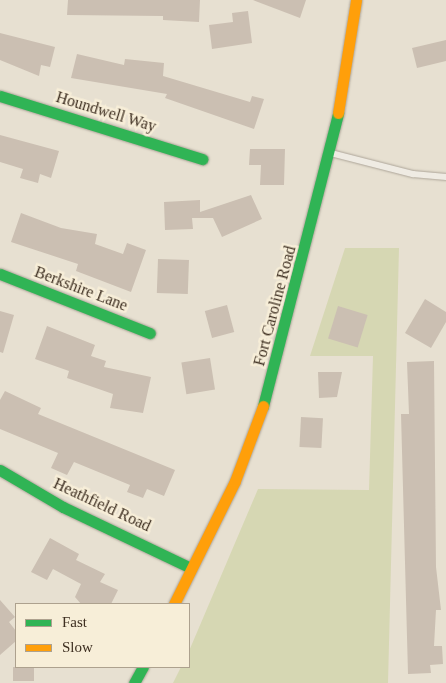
<!DOCTYPE html>
<style>
body{margin:0}
#map{position:relative;width:446px;height:683px;overflow:hidden;background:#e7e0d1;font-family:"Times New Roman",serif}
div>[style]{position:absolute}
.green>*{inset:0;background:#d6d7b3}
.building>*{inset:0;background:#cbbfb2;transform-origin:0 0}
.roads{filter:drop-shadow(0 0 1px #ada599) drop-shadow(0 0 1px #ada599)}
.lane>*{height:5.5px;margin:-2.75px;padding:0 2.75px;transform-origin:2.75px;border-radius:2.75px;background:#efebe3}
.fast>*{height:11px;margin:-5.5px;padding:0 5.5px;transform-origin:5.5px;border-radius:5.5px;background:#30b455}
.slow>*{height:11px;margin:-5.5px;padding:0 5.5px;transform-origin:5.5px;border-radius:5.5px;background:#ff9f0a}
span{translate:-50% -50%;white-space:nowrap;text-align:center;line-height:1.15;-webkit-text-stroke:5px #f7eed8;paint-order:stroke}
.street-label{font-size:16px;color:#3d2e20}
.legend{position:absolute;left:15px;top:603px;width:175px;height:65px;box-sizing:border-box;background:#f7eed8;border:1px solid #ada18e;margin:0;padding:6px 9px;list-style:none;font-size:15px;color:#3d2e20}
.legend li{display:flex;align-items:center;gap:10px;height:25px}
.legend b{width:25px;border:1px solid #ada18e}
</style>
<div id="map">
<div class="green">
<i style="clip-path:polygon(345px 248px,399px 248px,388px 683px,173px 683px,181px 667px,189px 667px,189px 651px,258px 489px,369px 490px,373px 356px,310px 356px)"></i>
</div>
<div class="building">
<i style="clip-path:polygon(68px 0,200px 0,199px 22px,163px 20px,163px 16px,67px 15px)"></i>
<i style="clip-path:polygon(253px 0,306px 0,300px 18px)"></i>
<i style="clip-path:polygon(248px 11px,252px 43px,212px 49px,209px 25px,233px 22px,232px 13px)"></i>
<i style="clip-path:polygon(0 33px,55px 47px,50px 67px,41px 65px,39px 76px,0 60px)"></i>
<i style="clip-path:polygon(446px 40px,446px 61px,417px 68px,412px 48px)"></i>
<i style="clip-path:polygon(77px 54px,124px 65px,125px 59px,164px 63px,163px 76px,250px 102px,252px 96px,264px 99px,254px 129px,165px 98px,167px 94px,71px 78px)"></i>
<i style="clip-path:polygon(0 135px,59px 151px,51px 178px,40px 174px,38px 183px,20px 178px,23px 169px,0 162px)"></i>
<i style="clip-path:polygon(250px 149px,285px 149px,284px 185px,260px 185px,261px 165px,249px 165px)"></i>
<i style="clip-path:polygon(251px 195px,262px 219px,222px 237px,213px 218px,192px 218px,193px 229px,165px 230px,164px 202px,200px 200px,200px 212px)"></i>
<i style="clip-path:polygon(21px 213px,61px 228px,97px 234px,95px 244px,123px 254px,127px 243px,146px 250px,131px 292px,76px 271px,78px 264px,11px 242px)"></i>
<i style="left:158px;top:259px;width:31px;height:34px;rotate:2deg"></i>
<i style="clip-path:polygon(425px 299px,446px 312px,446px 322px,431px 348px,405px 333px)"></i>
<i style="left:227px;top:305px;width:28px;height:23px;rotate:75deg"></i>
<i style="left:338px;top:306px;width:31px;height:34px;rotate:17deg"></i>
<i style="clip-path:polygon(0 311px,14px 315px,3px 353px,0 352px)"></i>
<i style="clip-path:polygon(47px 326px,95px 345px,91px 356px,106px 361px,104px 367px,151px 377px,143px 413px,110px 408px,113px 394px,67px 378px,69px 371px,35px 359px)"></i>
<i style="left:210px;top:358px;width:32px;height:29px;rotate:81deg"></i>
<i style="clip-path:polygon(434px 361px,436px 567px,441px 610px,436px 610px,434px 646px,442px 646px,443px 664px,430px 665px,431px 673px,408px 674px,401px 414px,409px 414px,407px 362px)"></i>
<i style="clip-path:polygon(318px 372px,342px 372px,337px 397px,319px 398px)"></i>
<i style="clip-path:polygon(5px 391px,41px 408px,38px 414px,175px 470px,164px 496px,147px 489px,143px 498px,127px 492px,130px 485px,74px 462px,67px 475px,51px 468px,58px 453px,0 429px,0 400px)"></i>
<i style="left:301px;top:417px;width:22px;height:30px;rotate:3deg"></i>
<i style="clip-path:polygon(50px 538px,79px 554px,76px 560px,105px 574px,100px 582px,118px 590px,111px 604px,81px 604px,75px 597px,81px 584px,53px 569px,47px 580px,31px 572px)"></i>
<i style="clip-path:polygon(0 600px,15px 617px,9px 622px,16px 631px,16px 641px,0 655px)"></i>
<i style="left:13px;top:667px;width:21px;height:14px"></i>
</div>
<div class="roads">
<div class="lane">
<i style="left:331px;top:153px;width:85px;rotate:14.4deg"></i>
<i style="left:413px;top:174px;width:33px;rotate:5deg"></i>
</div>
<div class="fast">
<i style="left:0;top:96px;width:212px;rotate:17.3deg"></i>
<i style="left:0;top:274px;width:161px;rotate:21.5deg"></i>
<i style="left:263px;top:406px;width:302px;rotate:-75.6deg"></i>
<i style="left:0;top:470px;width:73px;rotate:30.4deg"></i>
<i style="left:63px;top:507px;width:142px;rotate:25.5deg"></i>
<i style="left:134px;top:683px;width:18px;rotate:-61deg"></i>
</div>
<div class="slow">
<i style="left:338px;top:113px;width:114px;rotate:-80.9deg"></i>
<i style="left:174px;top:604px;width:137px;rotate:-63.6deg"></i>
<i style="left:235px;top:481px;width:80px;rotate:-69.5deg"></i>
</div>
</div>
<div class="street-label">
<span style="left:106px;top:112px;rotate:17deg">Houndwell Way</span>
<span style="left:81px;top:289px;rotate:21deg">Berkshire Lane</span>
<span style="left:275px;top:306px;rotate:-75deg">Fort Caroline Road</span>
<span style="left:102px;top:505px;rotate:25deg">Heathfield Road</span>
</div>
<ul class="legend">
<li><b style="height:6px;background:#30b455"></b>Fast</li>
<li><b style="height:6px;background:#ff9f0a"></b>Slow</li>
</ul>
</div>
